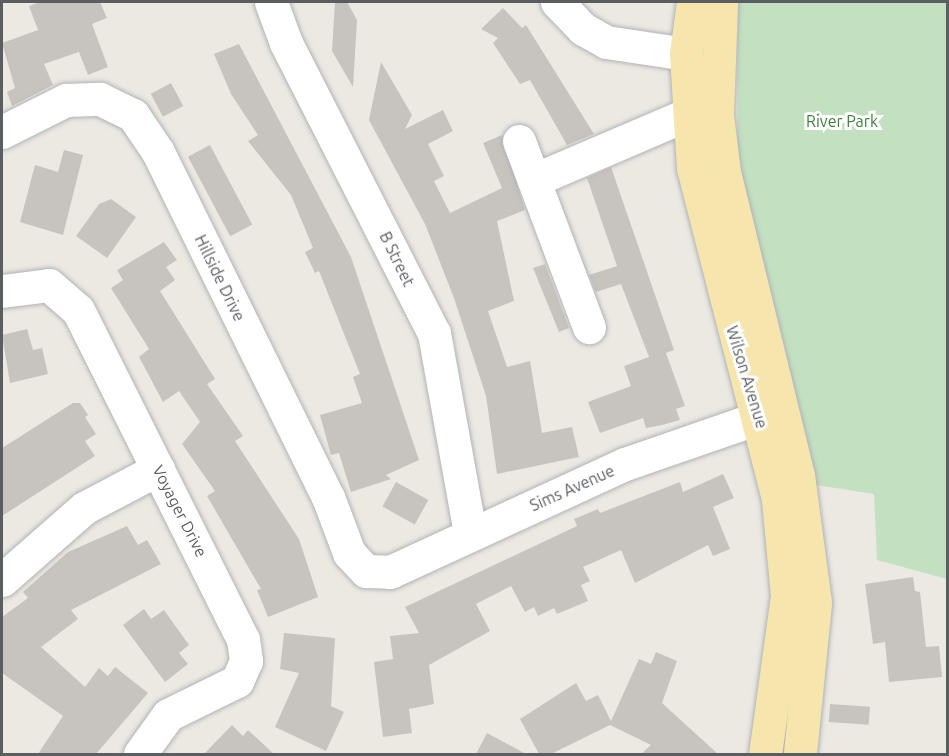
<!DOCTYPE html>
<style>
body{margin:0}
#map{position:relative;width:949px;height:756px;overflow:hidden;background:#ece9e2;font-family:Ubuntu,sans-serif}
div>[style]{position:absolute}
.green>*{inset:0;background:#c3e1c1}
.building>*{inset:0;background:#c7c4bf;transform-origin:0 0}
.roads{filter:drop-shadow(0 0 2px #b0b3b6) drop-shadow(0 0 2px #b0b3b6)}
.minor>*{height:33px;margin:-16.5px;padding:0 16.5px;transform-origin:16.5px;border-radius:16.5px;background:#fff}
.major>*{height:33px;margin:-16.5px;padding:0 16.5px;transform-origin:16.5px;border-radius:16.5px;background:#f6e6ad}
span{translate:-50% -50%;white-space:nowrap;text-align:center;line-height:1.15;-webkit-text-stroke:6px #fff;paint-order:stroke}
.park-label{font-size:16px;color:#3d7e3d}
.street-label{font-size:16px;color:#5b5e61}
.frame{position:absolute;inset:0;border:3px solid #5b5e61;pointer-events:none}
</style>
<div id="map">
<div class="green">
<i style="clip-path:polygon(738px 2px,947px 2px,947px 579px,877px 560px,874px 494px,816px 485px,737px 178px)"></i>
</div>
<div class="building">
<i style="clip-path:polygon(40px 2px,100px 2px,107px 18px,92px 24px,108px 67px,88px 75px,79px 52px,44px 64px,53px 85px,12px 106px,7px 92px,15px 88px,2px 43px,38px 30px,29px 6px)"></i>
<i style="clip-path:polygon(335px 2px,347px 2px,357px 20px,353px 87px,332px 51px)"></i>
<i style="clip-path:polygon(503px 8px,522px 28px,526px 25px,594px 134px,567px 145px,530px 80px,520px 84px,493px 43px,498px 38px,481px 29px)"></i>
<i style="clip-path:polygon(239px 44px,351px 257px,419px 460px,386px 475px,391px 479px,351px 492px,339px 453px,331px 455px,320px 415px,362px 403px,353px 377px,360px 374px,319px 271px,315px 273px,305px 252px,313px 248px,291px 195px,248px 141px,258px 135px,231px 94px,214px 54px)"></i>
<i style="clip-path:polygon(381px 62px,412px 115px,405px 129px,443px 110px,453px 131px,428px 144px,444px 176px,434px 181px,450px 213px,502px 188px,483px 143px,502px 135px,525px 210px,497px 221px,514px 301px,488px 311px,507px 367px,530px 361px,542px 433px,572px 427px,579px 457px,497px 474px,486px 396px,454px 298px,425px 224px,369px 120px)"></i>
<i style="left:171px;top:83px;width:26px;height:23px;rotate:62deg"></i>
<i style="left:210px;top:145px;width:90px;height:25px;rotate:62deg"></i>
<i style="clip-path:polygon(64px 150px,83px 155px,63px 235px,20px 222px,35px 165px,58px 172px)"></i>
<i style="clip-path:polygon(611px 167px,674px 350px,666px 353px,685px 406px,676px 409px,680px 420px,662px 425px,646px 428px,643px 418px,600px 433px,588px 402px,631px 386px,624px 366px,649px 357px,621px 284px,596px 292px,589px 275px,617px 266px,587px 178px)"></i>
<i style="clip-path:polygon(111px 199px,136px 217px,107px 258px,76px 236px,99px 204px)"></i>
<i style="clip-path:polygon(164px 242px,177px 260px,166px 267px,175px 280px,160px 291px,215px 379px,207px 384px,243px 436px,235px 441px,299px 539px,318px 597px,268px 617px,257px 590px,261px 589px,207px 496px,215px 491px,182px 444px,200px 422px,179px 391px,163px 402px,139px 357px,149px 349px,111px 288px,123px 280px,117px 270px)"></i>
<i style="clip-path:polygon(545px 264px,569px 328px,559px 332px,533px 268px)"></i>
<i style="clip-path:polygon(27px 329px,33px 350px,42px 348px,48px 374px,10px 383px,2px 335px)"></i>
<i style="clip-path:polygon(73px 403px,80px 403px,88px 415px,85px 417px,96px 434px,85px 441px,95px 456px,2px 516px,2px 448px)"></i>
<i style="clip-path:polygon(723px 474px,734px 498px,713px 507px,730px 549px,713px 556px,708px 545px,635px 583px,621px 550px,583px 567px,590px 581px,581px 585px,588px 601px,557px 614px,554px 608px,538px 616px,534px 607px,525px 612px,511px 586px,476px 604px,490px 631px,429px 665px,434px 704px,409px 709px,412px 733px,383px 737px,374px 662px,393px 659px,390px 636px,419px 633px,405px 607px,577px 526px,574px 519px,598px 509px,600px 513px,680px 482px,683px 492px)"></i>
<i style="left:396px;top:482px;width:37px;height:28px;rotate:29deg"></i>
<i style="clip-path:polygon(127px 526px,138px 545px,147px 540px,161px 564px,71px 610px,78px 619px,41px 647px,85px 687px,99px 668px,108px 676px,115px 667px,148px 693px,96px 754px,38px 754px,63px 716px,2px 673px,2px 617px,28px 598px,23px 592px,68px 552px)"></i>
<i style="clip-path:polygon(913px 577px,915px 591px,920px 592px,926px 647px,939px 646px,942px 677px,889px 682px,885px 642px,873px 644px,865px 584px)"></i>
<i style="clip-path:polygon(144px 609px,151px 619px,164px 610px,189px 645px,179px 653px,188px 664px,165px 682px,123px 625px)"></i>
<i style="clip-path:polygon(284px 633px,335px 638px,331px 706px,344px 712px,326px 751px,275px 727px,299px 673px,280px 669px)"></i>
<i style="clip-path:polygon(656px 652px,677px 661px,662px 703px,718px 754px,641px 754px,651px 745px,610px 725px,551px 754px,539px 754px,520px 719px,576px 683px,586px 701px,598px 695px,611px 721px,639px 659px,651px 664px)"></i>
<i style="left:830px;top:704px;width:40px;height:18px;rotate:4deg"></i>
<i style="clip-path:polygon(232px 725px,243px 736px,248px 730px,274px 754px,204px 754px)"></i>
<i style="clip-path:polygon(487px 733px,526px 754px,476px 754px)"></i>
</div>
<div class="roads">
<div class="minor">
<i style="left:271px;top:2px;width:44px;rotate:69.9deg"></i>
<i style="left:286px;top:43px;width:326px;rotate:63deg"></i>
<i style="left:434px;top:333px;width:204px;rotate:79.8deg"></i>
<i style="left:557px;top:2px;width:37px;rotate:46deg"></i>
<i style="left:583px;top:29px;width:26px;rotate:29deg"></i>
<i style="left:606px;top:42px;width:81px;rotate:8.5deg"></i>
<i style="left:2px;top:132px;width:72px;rotate:-26.6deg"></i>
<i style="left:66px;top:100px;width:34px;rotate:-2deg"></i>
<i style="left:100px;top:99px;width:37px;rotate:26deg"></i>
<i style="left:133px;top:115px;width:45px;rotate:56deg"></i>
<i style="left:158px;top:152px;width:385px;rotate:63.8deg"></i>
<i style="left:328px;top:497px;width:60px;rotate:69.4deg"></i>
<i style="left:349px;top:553px;width:25px;rotate:47deg"></i>
<i style="left:366px;top:571px;width:24px;rotate:2deg"></i>
<i style="left:390px;top:572px;width:259px;rotate:-24.7deg"></i>
<i style="left:625px;top:464px;width:165px;rotate:-19.1deg"></i>
<i style="left:519px;top:141px;width:199px;rotate:69.4deg"></i>
<i style="left:534px;top:180px;width:168px;rotate:-23.2deg"></i>
<i style="left:2px;top:291px;width:47px;rotate:-7.3deg"></i>
<i style="left:49px;top:285px;width:38px;rotate:41deg"></i>
<i style="left:78px;top:310px;width:368px;rotate:63.4deg"></i>
<i style="left:243px;top:639px;width:22px;rotate:82deg"></i>
<i style="left:246px;top:661px;width:22px;rotate:114deg"></i>
<i style="left:237px;top:681px;width:77px;rotate:153.8deg"></i>
<i style="left:168px;top:715px;width:48px;rotate:125.7deg"></i>
<i style="left:2px;top:580px;width:109px;rotate:-41.3deg"></i>
<i style="left:84px;top:508px;width:84px;rotate:-27.8deg"></i>
</div>
<div class="major">
<i style="left:693px;top:2px;width:52px;rotate:97.7deg"></i>
<i style="left:686px;top:54px;width:114px;rotate:86.5deg"></i>
<i style="left:693px;top:168px;width:343px;rotate:75.6deg"></i>
<i style="left:778px;top:500px;width:96px;rotate:84.6deg"></i>
<i style="left:787px;top:596px;width:160px;rotate:97.9deg"></i>
<i style="left:721px;top:2px;width:113px;rotate:92deg"></i>
<i style="left:717px;top:115px;width:57px;rotate:83deg"></i>
<i style="left:724px;top:172px;width:312px;rotate:76.3deg"></i>
<i style="left:798px;top:475px;width:129px;rotate:82.4deg"></i>
<i style="left:815px;top:603px;width:152px;rotate:95.7deg"></i>
</div>
</div>
<div class="park-label">
<span style="left:842px;top:121px">River Park</span>
</div>
<div class="street-label">
<span style="left:397px;top:259px;rotate:64deg">B Street</span>
<span style="left:220px;top:278px;rotate:64deg">Hillside Drive</span>
<span style="left:747px;top:377px;rotate:73deg">Wilson Avenue</span>
<span style="left:572px;top:488px;rotate:-24deg">Sims Avenue</span>
<span style="left:180px;top:511px;rotate:63deg">Voyager Drive</span>
</div>
<div class="frame"></div>
</div>
